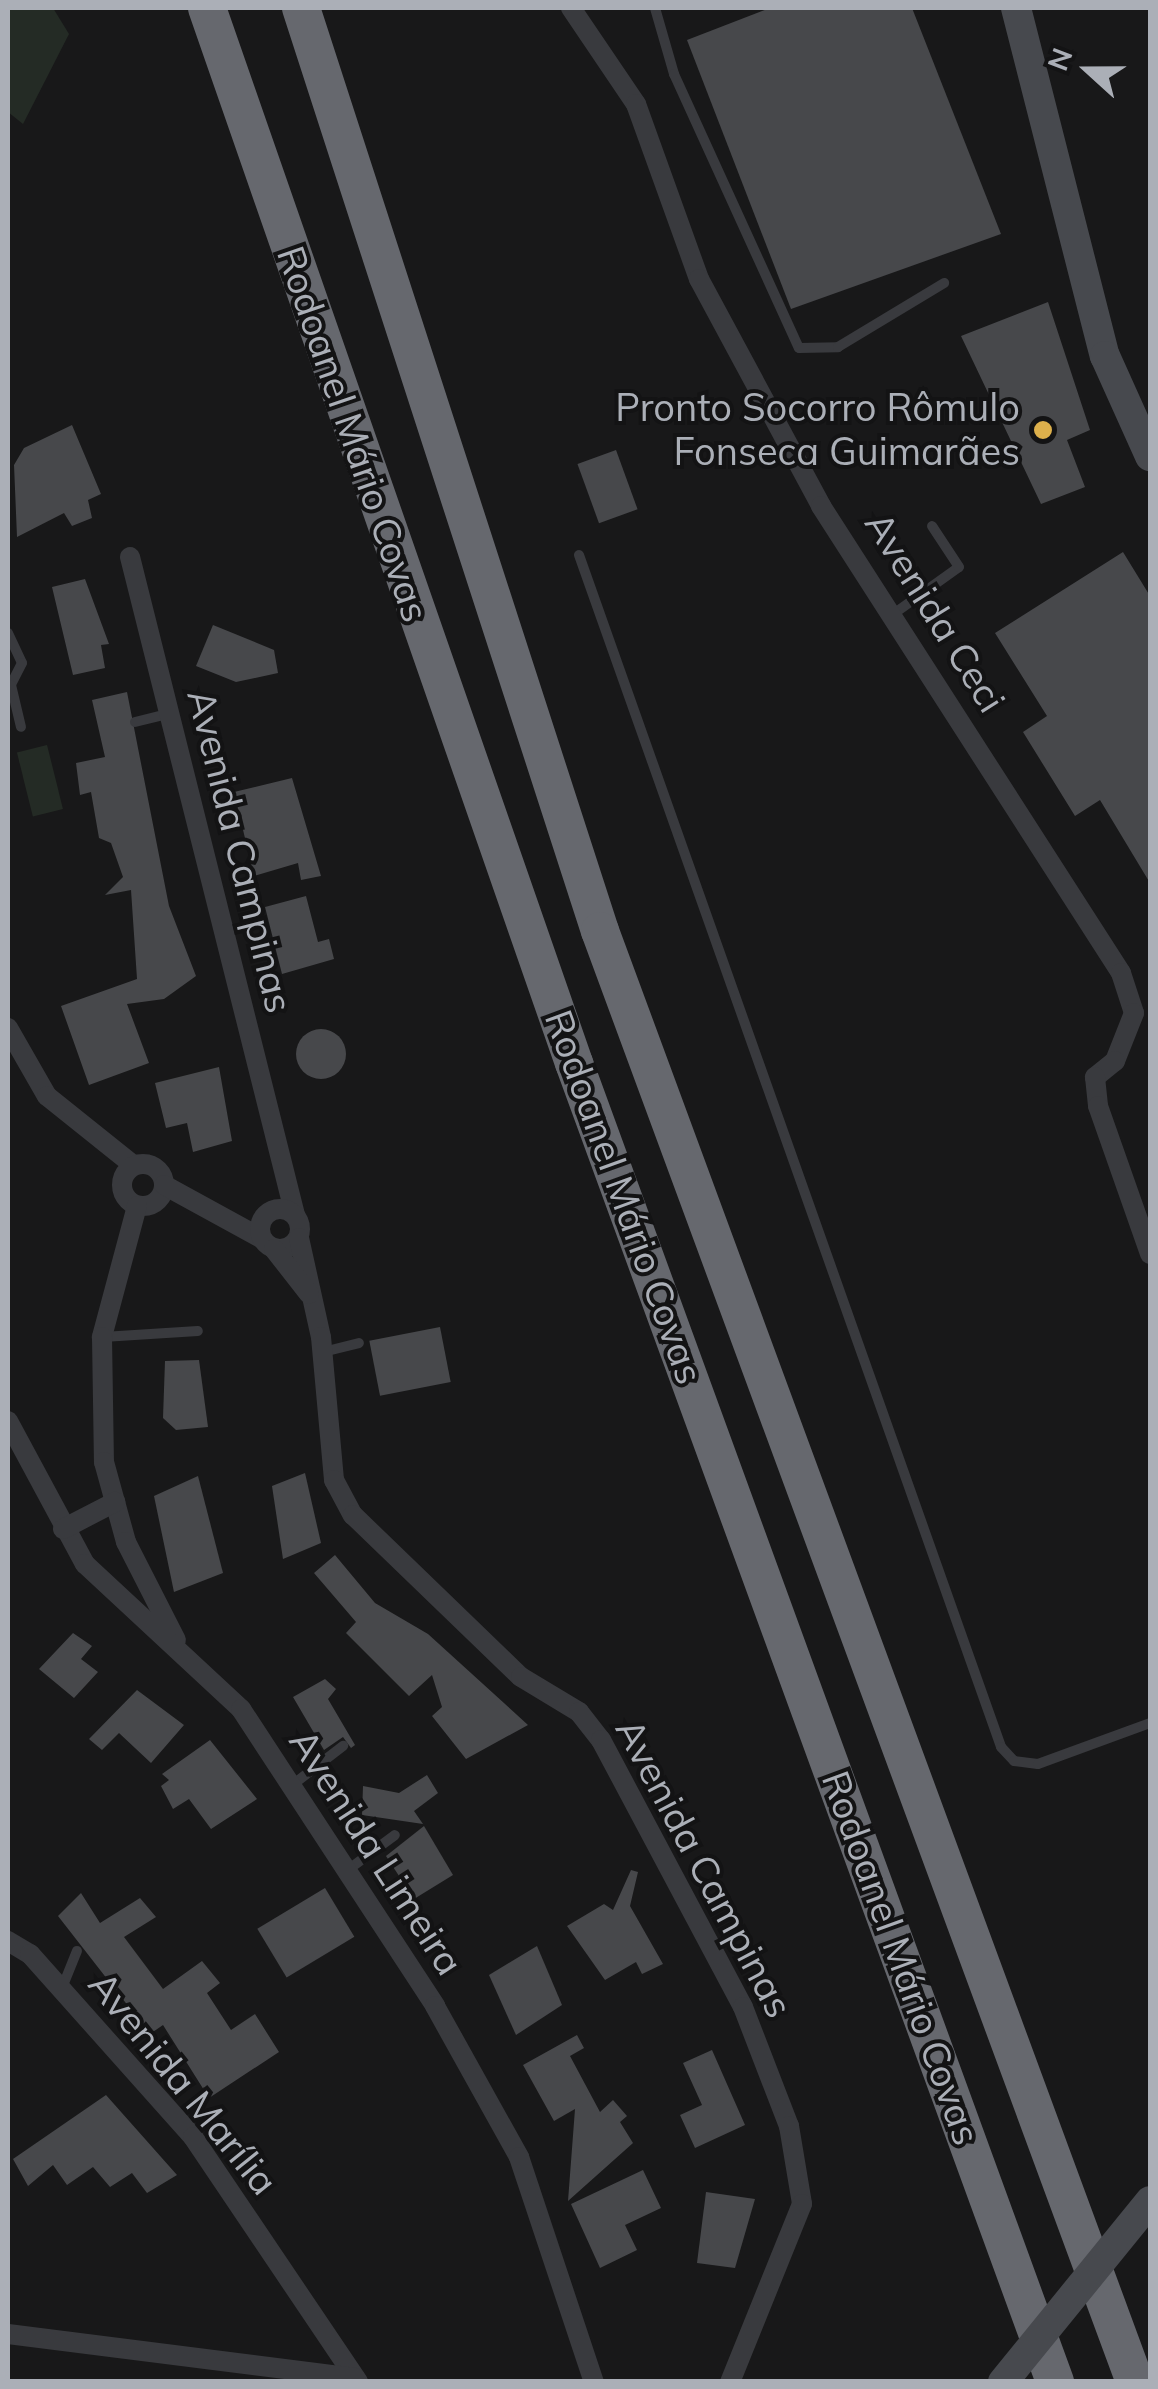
<!DOCTYPE html>
<meta charset="utf-8">
<style>
body{margin:0}
#map{position:relative;width:1158px;height:2389px;overflow:hidden;background:#181819;font-family:Mulish,sans-serif}
div>[style]{position:absolute}
.green>*{inset:0;background:#242b25;transform-origin:0 0}
.building>*{inset:0;background:#47484b;transform-origin:0 0}
.round{border-radius:50%}
.service>*{height:10px;margin:-5px;padding:0 5px;transform-origin:5px;border-radius:5px;background:#393a3e}
.minor>*{height:20px;margin:-10px;padding:0 10px;transform-origin:10px;border-radius:10px;background:#393a3e}
.minor>.ring{margin:-10px;padding:0;box-sizing:content-box;background:none;border:20px solid #393a3e;border-radius:50%}
.secondary>*{height:30px;margin:-15px;padding:0 15px;transform-origin:15px;border-radius:15px;background:#47494e}
.motorway>*{height:38px;margin:-19px;padding:0 19px;transform-origin:19px;border-radius:19px;background:#66686e}
.secondary-bridge>*{height:30px;margin:-15px;padding:0 15px;transform-origin:15px;border-radius:15px;background:#47494e}
.dots>*{width:28px;height:28px;translate:-50% -50%;box-sizing:border-box;border:5px solid #131314;border-radius:50%}
span{translate:-50% -50%;white-space:nowrap;text-align:center;line-height:1.15;-webkit-text-stroke:8px #131314;paint-order:stroke}
.poi-label{font-size:38px;color:#abafb7}
.right{translate:-100% -50%;text-align:right}
.street-label{font-size:38px;color:#abafb7}
.frame{position:absolute;inset:0;border:10px solid #abafb7;pointer-events:none}
.north{position:absolute;left:1038px;top:20px;width:100px;height:100px;-webkit-text-stroke:8px #131314;paint-order:stroke;rotate:291deg;font-size:28px;font-weight:700;line-height:40px;text-align:center;color:#abafb7}
.north::after{content:'';display:block;margin:auto;width:35px;height:45px;background:#abafb7;clip-path:polygon(50% 0,100% 100%,50% 72%,0 100%)}
</style>
<div id="map">
<div class="green">
<i style="clip-path:polygon(8px 8px,53px 8px,69px 34px,23px 124px,8px 112px)"></i>
<i style="left:47px;top:745px;width:66px;height:31px;rotate:76deg"></i>
</div>
<div class="building">
<i style="clip-path:polygon(770px 8px,912px 8px,1001px 234px,791px 309px,687px 40px)"></i>
<i style="clip-path:polygon(1048px 302px,1090px 430px,1067px 440px,1085px 487px,1041px 504px,961px 336px)"></i>
<i style="clip-path:polygon(72px 425px,101px 494px,88px 500px,92px 518px,72px 526px,64px 513px,17px 537px,14px 465px,24px 448px)"></i>
<i style="left:616px;top:450px;width:63px;height:41px;rotate:70deg"></i>
<i style="clip-path:polygon(1123px 552px,1150px 596px,1150px 883px,1100px 800px,1075px 816px,1023px 732px,1047px 716px,995px 633px)"></i>
<i style="clip-path:polygon(85px 579px,109px 644px,101px 645px,105px 668px,73px 675px,52px 587px)"></i>
<i style="clip-path:polygon(213px 625px,274px 650px,278px 673px,236px 682px,196px 666px)"></i>
<i style="clip-path:polygon(127px 692px,169px 906px,196px 976px,164px 999px,127px 1004px,149px 1063px,89px 1085px,61px 1006px,137px 979px,131px 890px,105px 895px,123px 877px,111px 843px,99px 838px,91px 792px,80px 795px,76px 763px,105px 757px,92px 700px)"></i>
<i style="clip-path:polygon(292px 778px,321px 876px,301px 880px,298px 863px,254px 876px,234px 792px)"></i>
<i style="clip-path:polygon(306px 896px,318px 942px,329px 939px,334px 959px,282px 974px,265px 907px)"></i>
<i class="round" style="left:296px;top:1029px;width:50px;height:50px"></i>
<i style="clip-path:polygon(219px 1067px,232px 1141px,193px 1152px,187px 1123px,166px 1128px,155px 1083px)"></i>
<i style="left:440px;top:1327px;width:56px;height:72px;rotate:79deg"></i>
<i style="clip-path:polygon(199px 1360px,208px 1427px,176px 1430px,163px 1418px,165px 1361px)"></i>
<i style="clip-path:polygon(305px 1473px,321px 1543px,283px 1559px,272px 1486px)"></i>
<i style="clip-path:polygon(198px 1476px,223px 1573px,174px 1592px,154px 1496px)"></i>
<i style="clip-path:polygon(335px 1555px,375px 1603px,428px 1634px,528px 1725px,466px 1759px,432px 1716px,442px 1707px,432px 1675px,409px 1696px,346px 1633px,356px 1622px,314px 1573px)"></i>
<i style="clip-path:polygon(73px 1633px,92px 1646px,81px 1659px,98px 1672px,74px 1698px,39px 1669px)"></i>
<i style="clip-path:polygon(325px 1679px,336px 1689px,328px 1699px,355px 1745px,351px 1748px,343px 1737px,324px 1750px,293px 1697px)"></i>
<i style="clip-path:polygon(137px 1690px,184px 1725px,151px 1763px,119px 1733px,102px 1750px,89px 1739px)"></i>
<i style="clip-path:polygon(210px 1740px,257px 1799px,211px 1829px,189px 1799px,173px 1809px,161px 1786px,169px 1780px,162px 1774px)"></i>
<i style="clip-path:polygon(427px 1775px,438px 1793px,414px 1811px,423px 1824px,362px 1815px,363px 1786px,399px 1793px)"></i>
<i style="clip-path:polygon(424px 1826px,453px 1875px,414px 1899px,386px 1856px)"></i>
<i style="clip-path:polygon(631px 1870px,638px 1872px,630px 1906px,663px 1964px,642px 1974px,636px 1962px,605px 1980px,567px 1926px,604px 1904px,613px 1910px)"></i>
<i style="left:325px;top:1888px;width:57px;height:79px;rotate:59deg"></i>
<i style="clip-path:polygon(81px 1893px,100px 1923px,140px 1898px,156px 1917px,124px 1937px,163px 1989px,202px 1961px,220px 1983px,207px 1993px,231px 2030px,255px 2014px,279px 2052px,209px 2098px,163px 2025px,150px 2034px,58px 1916px)"></i>
<i style="clip-path:polygon(537px 1946px,562px 2005px,516px 2035px,489px 1975px)"></i>
<i style="clip-path:polygon(577px 2035px,584px 2048px,570px 2056px,600px 2112px,613px 2100px,627px 2116px,620px 2122px,633px 2143px,568px 2201px,575px 2109px,554px 2121px,523px 2065px)"></i>
<i style="clip-path:polygon(712px 2050px,745px 2125px,695px 2148px,680px 2115px,702px 2105px,683px 2063px)"></i>
<i style="clip-path:polygon(106px 2095px,177px 2175px,147px 2193px,132px 2173px,110px 2187px,93px 2167px,67px 2185px,53px 2165px,28px 2186px,13px 2159px)"></i>
<i style="clip-path:polygon(643px 2170px,661px 2208px,625px 2225px,637px 2250px,600px 2268px,571px 2204px)"></i>
<i style="clip-path:polygon(706px 2192px,755px 2199px,735px 2268px,697px 2263px)"></i>
</div>
<div class="service">
<i style="left:655px;top:8px;width:69px;rotate:73.9deg"></i>
<i style="left:674px;top:74px;width:301px;rotate:65.5deg"></i>
<i style="left:799px;top:348px;width:39px;rotate:-1deg"></i>
<i style="left:838px;top:347px;width:124px;rotate:-31.1deg"></i>
<i style="left:579px;top:555px;width:1264px;rotate:70.5deg"></i>
<i style="left:1001px;top:1747px;width:19px;rotate:47deg"></i>
<i style="left:1014px;top:1761px;width:24px;rotate:7deg"></i>
<i style="left:1038px;top:1764px;width:119px;rotate:-20.1deg"></i>
<i style="left:892px;top:615px;width:82px;rotate:-35.6deg"></i>
<i style="left:959px;top:567px;width:49px;rotate:-123.4deg"></i>
<i style="left:8px;top:633px;width:33px;rotate:65deg"></i>
<i style="left:22px;top:663px;width:25px;rotate:117deg"></i>
<i style="left:11px;top:685px;width:43px;rotate:76.6deg"></i>
<i style="left:135px;top:722px;width:34px;rotate:-14deg"></i>
<i style="left:103px;top:1337px;width:95px;rotate:-3.6deg"></i>
<i style="left:323px;top:1352px;width:37px;rotate:-14deg"></i>
<i style="left:291px;top:1786px;width:66px;rotate:-37.6deg"></i>
<i style="left:345px;top:1872px;width:62px;rotate:-36.5deg"></i>
<i style="left:62px;top:1988px;width:40px;rotate:-68deg"></i>
</div>
<div class="minor">
<i style="left:571px;top:8px;width:116px;rotate:55.9deg"></i>
<i style="left:636px;top:104px;width:186px;rotate:70.2deg"></i>
<i style="left:699px;top:279px;width:258px;rotate:61.7deg"></i>
<i style="left:821px;top:506px;width:555px;rotate:57.28deg"></i>
<i style="left:1121px;top:973px;width:42px;rotate:72deg"></i>
<i style="left:1134px;top:1013px;width:52px;rotate:111.6deg"></i>
<i style="left:1115px;top:1061px;width:26px;rotate:141deg"></i>
<i style="left:1095px;top:1077px;width:29px;rotate:84deg"></i>
<i style="left:1098px;top:1106px;width:157px;rotate:70.6deg"></i>
<i style="left:130px;top:557px;width:678px;rotate:75.92deg"></i>
<i style="left:8px;top:1028px;width:78px;rotate:60.2deg"></i>
<i style="left:47px;top:1096px;width:110px;rotate:38.7deg"></i>
<i class="ring" style="left:122px;top:1164px;width:22px;height:22px"></i>
<i style="left:164px;top:1185px;width:111px;rotate:28.7deg"></i>
<i style="left:137px;top:1206px;width:136px;rotate:105deg"></i>
<i style="left:102px;top:1337px;width:125px;rotate:89.1deg"></i>
<i style="left:104px;top:1462px;width:83px;rotate:74.6deg"></i>
<i style="left:126px;top:1542px;width:110px;rotate:63deg"></i>
<i class="ring" style="left:260px;top:1209px;width:20px;height:20px"></i>
<i style="left:299px;top:1238px;width:101px;rotate:77.5deg"></i>
<i style="left:321px;top:1337px;width:144px;rotate:84.8deg"></i>
<i style="left:334px;top:1480px;width:40px;rotate:62deg"></i>
<i style="left:353px;top:1515px;width:233px;rotate:44deg"></i>
<i style="left:521px;top:1677px;width:68px;rotate:31.1deg"></i>
<i style="left:579px;top:1712px;width:36px;rotate:52deg"></i>
<i style="left:601px;top:1740px;width:302px;rotate:62deg"></i>
<i style="left:743px;top:2007px;width:128px;rotate:68.9deg"></i>
<i style="left:789px;top:2126px;width:79px;rotate:80.5deg"></i>
<i style="left:802px;top:2204px;width:192px;rotate:112deg"></i>
<i style="left:274px;top:1249px;width:57px;rotate:52.1deg"></i>
<i style="left:8px;top:1421px;width:162px;rotate:61.7deg"></i>
<i style="left:85px;top:1564px;width:213px;rotate:42.9deg"></i>
<i style="left:241px;top:1709px;width:355px;rotate:56.8deg"></i>
<i style="left:435px;top:2006px;width:173px;rotate:60.9deg"></i>
<i style="left:519px;top:2157px;width:237px;rotate:71.6deg"></i>
<i style="left:63px;top:1529px;width:59px;rotate:-27.4deg"></i>
<i style="left:8px;top:1941px;width:26px;rotate:31deg"></i>
<i style="left:30px;top:1954px;width:245px;rotate:48.3deg"></i>
<i style="left:193px;top:2137px;width:295px;rotate:56deg"></i>
<i style="left:8px;top:2334px;width:350px;rotate:7.2deg"></i>
</div>
<div class="secondary">
<i style="left:1016px;top:8px;width:359px;rotate:75.7deg"></i>
<i style="left:1105px;top:356px;width:110px;rotate:65.8deg"></i>
</div>
<div class="motorway">
<i style="left:207px;top:8px;width:1117px;rotate:70.82deg"></i>
<i style="left:574px;top:1063px;width:1404px;rotate:69.96deg"></i>
<i style="left:301px;top:8px;width:970px;rotate:72.05deg"></i>
<i style="left:600px;top:931px;width:1546px;rotate:69.76deg"></i>
</div>
<div class="secondary-bridge">
<i style="left:1003px;top:2382px;width:233px;rotate:-50.9deg"></i>
</div>
<div class="dots">
<i style="left:1043px;top:430px;background:#ddb04c"></i>
</div>
<div class="poi-label">
<span class="right" style="left:1020px;top:430px">Pronto Socorro Rômulo<br>Fonseca Guimarães</span>
</div>
<div class="street-label">
<span style="left:353px;top:434px;rotate:71deg">Rodoanel Mário Covas</span>
<span style="left:935px;top:612px;rotate:58deg">Avenida Ceci</span>
<span style="left:240px;top:851px;rotate:76deg">Avenida Campinas</span>
<span style="left:624px;top:1197px;rotate:70deg">Rodoanel Mário Covas</span>
<span style="left:376px;top:1852px;rotate:57deg">Avenida Limeira</span>
<span style="left:704px;top:1868px;rotate:62deg">Avenida Campinas</span>
<span style="left:901px;top:1958px;rotate:70deg">Rodoanel Mário Covas</span>
<span style="left:183px;top:2083px;rotate:51deg">Avenida Marília</span>
</div>
<div class="frame"></div>
<div class="north">N</div>
</div>
